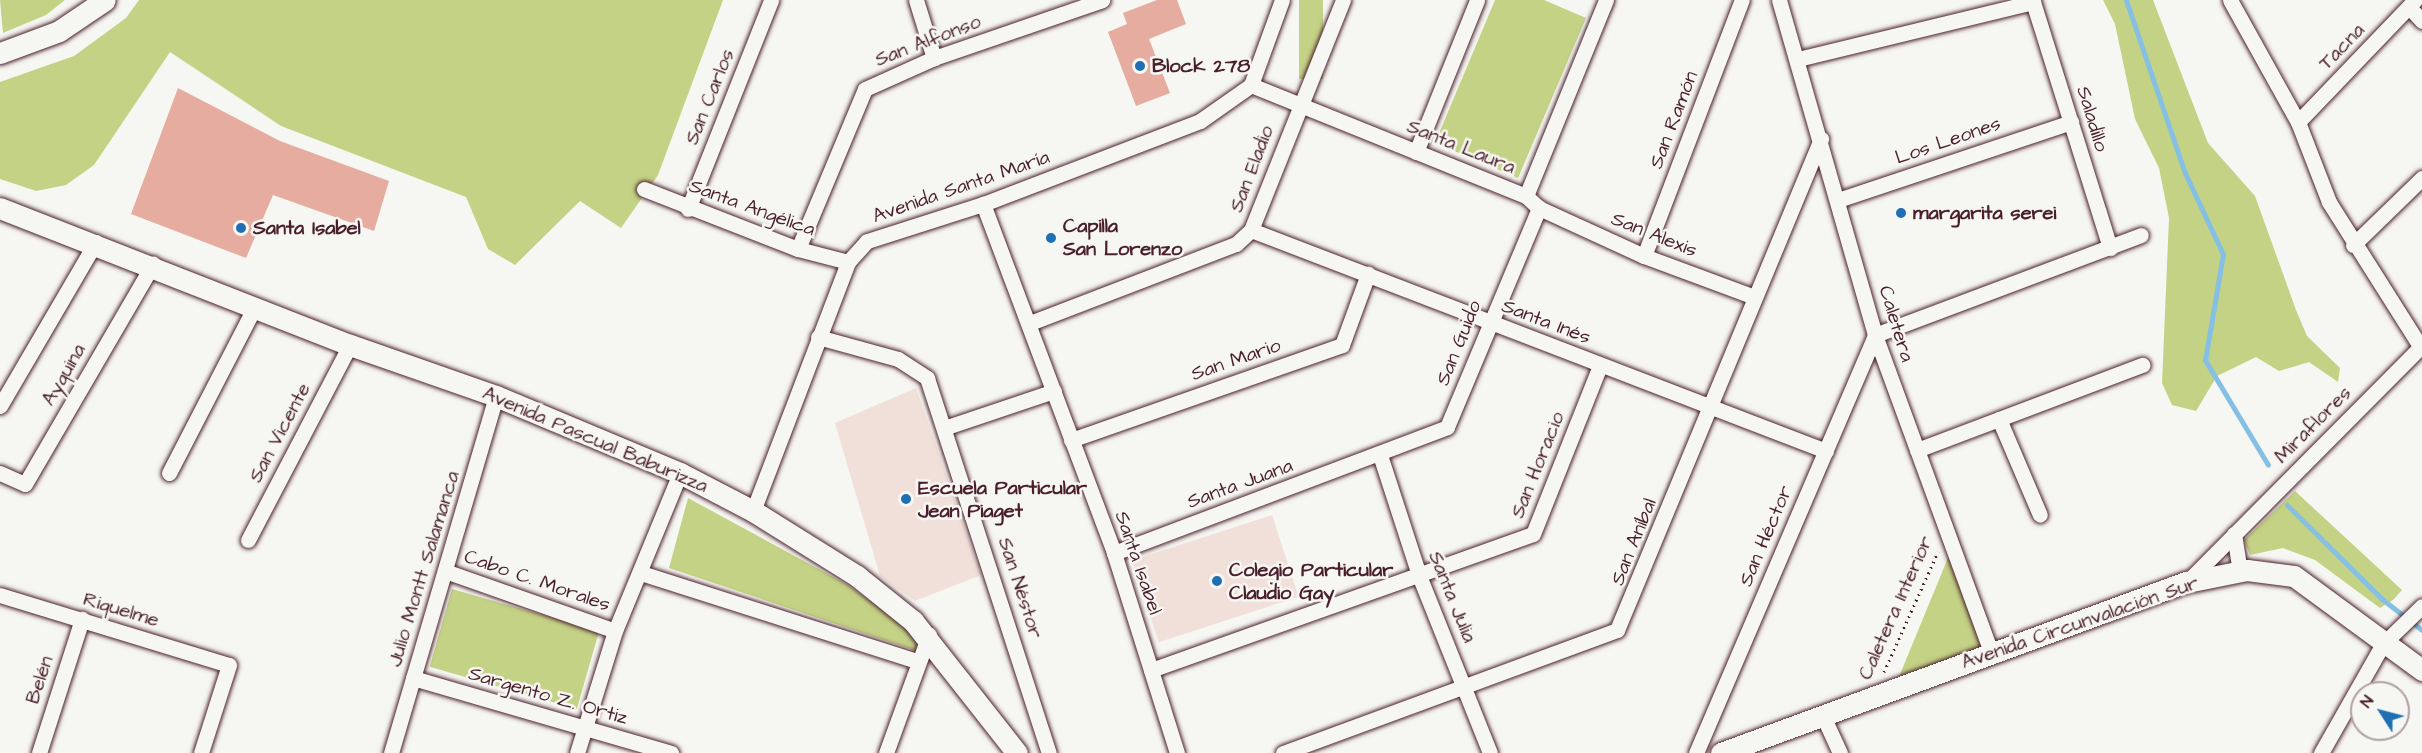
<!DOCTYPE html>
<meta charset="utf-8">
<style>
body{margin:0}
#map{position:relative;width:2422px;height:753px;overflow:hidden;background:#f6f6f2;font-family:"Architects Daughter",sans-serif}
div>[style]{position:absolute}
.built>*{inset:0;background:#f1e0d9;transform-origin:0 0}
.green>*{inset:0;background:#c4d286;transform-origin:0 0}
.stream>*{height:5px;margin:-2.5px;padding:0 2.5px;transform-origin:2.5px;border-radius:2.5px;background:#85c0e4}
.building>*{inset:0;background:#e5ac9f}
.path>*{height:3px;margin-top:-1.5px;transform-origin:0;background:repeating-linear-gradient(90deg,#4a1f2b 0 1.5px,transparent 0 6px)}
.roads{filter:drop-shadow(0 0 2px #4a1f2b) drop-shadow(0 0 2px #4a1f2b)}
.minor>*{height:15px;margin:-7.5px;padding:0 7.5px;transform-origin:7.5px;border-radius:7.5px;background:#f6f6f2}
.secondary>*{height:21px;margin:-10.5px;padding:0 10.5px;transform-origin:10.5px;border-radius:10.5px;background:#f6f6f2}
.dots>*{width:16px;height:16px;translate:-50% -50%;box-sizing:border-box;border:3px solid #f6f6f2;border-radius:50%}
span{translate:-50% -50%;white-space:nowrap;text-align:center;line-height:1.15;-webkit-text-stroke:5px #f6f6f2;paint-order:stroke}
.street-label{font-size:20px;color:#4a1f2b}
.poi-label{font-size:20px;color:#4a1f2b;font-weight:700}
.left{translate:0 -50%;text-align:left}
.north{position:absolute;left:2350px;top:681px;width:60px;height:60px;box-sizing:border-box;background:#f6f6f2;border:2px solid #b1a0a2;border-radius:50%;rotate:306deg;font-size:16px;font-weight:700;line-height:24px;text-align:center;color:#4a1f2b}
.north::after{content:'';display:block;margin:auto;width:21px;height:27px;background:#1f6fb2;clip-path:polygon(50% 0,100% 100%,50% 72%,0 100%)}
</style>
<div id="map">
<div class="built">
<i style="clip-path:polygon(916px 388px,981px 575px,915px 601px,880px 576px,835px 423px)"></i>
<i style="left:1272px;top:515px;width:86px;height:147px;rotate:72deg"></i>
</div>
<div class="green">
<i style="clip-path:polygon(0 0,65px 0,46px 15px,3px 33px)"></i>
<i style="clip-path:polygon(139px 0,723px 0,658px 175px,621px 228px,580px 201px,515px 265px,488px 249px,466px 197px,281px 126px,170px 52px,94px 165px,66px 185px,36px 191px,0 179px,0 82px,74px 56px,126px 18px)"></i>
<i style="left:1299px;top:0;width:24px;height:79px"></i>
<i style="clip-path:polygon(1495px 0,1544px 0,1586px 18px,1518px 178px,1435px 143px)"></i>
<i style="clip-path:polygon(2103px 0,2153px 0,2208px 143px,2255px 196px,2296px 310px,2307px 336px,2340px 368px,2338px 382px,2309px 362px,2279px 371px,2256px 357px,2217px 376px,2196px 411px,2172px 405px,2162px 383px,2169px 218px,2159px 168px,2135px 119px,2115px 24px)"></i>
<i style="clip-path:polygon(2295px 491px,2402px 590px,2393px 600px,2380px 608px,2315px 560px,2283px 548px,2250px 555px,2244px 540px)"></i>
<i style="clip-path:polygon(688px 498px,848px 585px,919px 636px,917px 651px,669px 568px)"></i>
<i style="clip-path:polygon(1950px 553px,1983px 654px,1896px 684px)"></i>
<i style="left:452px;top:589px;width:153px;height:81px;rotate:16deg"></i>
</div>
<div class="stream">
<i style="left:2126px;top:0;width:183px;rotate:71.2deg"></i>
<i style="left:2185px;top:173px;width:89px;rotate:64.9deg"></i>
<i style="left:2223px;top:254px;width:108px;rotate:99.6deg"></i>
<i style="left:2205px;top:360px;width:122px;rotate:59deg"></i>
<i style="left:2287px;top:505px;width:134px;rotate:44.7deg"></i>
<i style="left:2382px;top:599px;width:51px;rotate:37.8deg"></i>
</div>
<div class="building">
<i style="clip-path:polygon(1157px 0,1177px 0,1186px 24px,1149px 39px,1170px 93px,1136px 106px,1108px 32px,1127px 24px,1123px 13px)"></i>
<i style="clip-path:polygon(178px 88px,280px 141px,389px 181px,374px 231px,273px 195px,246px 258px,131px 214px)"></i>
</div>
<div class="path">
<i style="left:1884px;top:672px;width:132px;rotate:-65.8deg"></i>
</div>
<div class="roads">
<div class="minor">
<i style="left:916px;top:0;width:61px;rotate:72.8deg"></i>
<i style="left:1779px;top:0;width:348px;rotate:74deg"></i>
<i style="left:1875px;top:335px;width:340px;rotate:69.9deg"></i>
<i style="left:2230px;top:0;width:140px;rotate:60.9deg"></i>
<i style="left:2298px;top:122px;width:86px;rotate:68.8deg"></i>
<i style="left:2329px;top:202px;width:174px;rotate:57.7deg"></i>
<i style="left:2409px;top:7px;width:19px;rotate:47deg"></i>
<i style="left:1798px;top:59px;width:242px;rotate:-13.6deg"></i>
<i style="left:2033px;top:2px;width:258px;rotate:72.6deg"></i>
<i style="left:1251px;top:85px;width:297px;rotate:22deg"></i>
<i style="left:1526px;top:196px;width:18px;rotate:43deg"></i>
<i style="left:1539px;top:208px;width:115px;rotate:24.6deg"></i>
<i style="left:1644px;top:256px;width:118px;rotate:20.3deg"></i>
<i style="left:2298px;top:122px;width:169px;rotate:-46.2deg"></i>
<i style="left:1416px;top:152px;width:164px;rotate:-68.1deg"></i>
<i style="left:644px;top:189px;width:165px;rotate:21.3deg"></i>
<i style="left:798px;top:249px;width:52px;rotate:14.6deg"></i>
<i style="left:1526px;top:196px;width:212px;rotate:-67.8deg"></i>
<i style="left:1838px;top:200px;width:246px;rotate:-18.5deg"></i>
<i style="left:983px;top:204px;width:373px;rotate:69.4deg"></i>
<i style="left:1114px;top:553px;width:210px;rotate:72.5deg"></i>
<i style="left:688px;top:209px;width:225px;rotate:-68.3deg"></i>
<i style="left:1251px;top:230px;width:616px;rotate:21.02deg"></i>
<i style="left:2353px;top:245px;width:96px;rotate:-44.2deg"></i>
<i style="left:798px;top:249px;width:173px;rotate:-67.3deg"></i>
<i style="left:865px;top:89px;width:76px;rotate:-24.2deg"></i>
<i style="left:934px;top:58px;width:178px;rotate:-19deg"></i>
<i style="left:1644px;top:256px;width:274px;rotate:-69.1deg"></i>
<i style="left:1030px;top:323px;width:221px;rotate:-21deg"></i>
<i style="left:1236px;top:244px;width:21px;rotate:-43deg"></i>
<i style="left:1251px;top:230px;width:248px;rotate:-68.2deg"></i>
<i style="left:818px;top:337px;width:83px;rotate:15.4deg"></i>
<i style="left:898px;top:359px;width:35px;rotate:33deg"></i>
<i style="left:927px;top:378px;width:394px;rotate:72deg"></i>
<i style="left:0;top:406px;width:190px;rotate:-59.7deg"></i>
<i style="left:1999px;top:419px;width:104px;rotate:66.9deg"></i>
<i style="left:944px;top:428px;width:116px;rotate:-18.6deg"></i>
<i style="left:1071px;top:440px;width:287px;rotate:-19.3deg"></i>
<i style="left:1342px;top:345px;width:76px;rotate:-69.9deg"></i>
<i style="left:1917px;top:450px;width:241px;rotate:-20.7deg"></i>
<i style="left:1380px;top:455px;width:129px;rotate:72deg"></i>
<i style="left:1420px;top:578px;width:188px;rotate:68.2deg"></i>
<i style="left:0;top:473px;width:27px;rotate:24deg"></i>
<i style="left:25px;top:484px;width:255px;rotate:-59.8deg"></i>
<i style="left:169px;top:473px;width:186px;rotate:-62.7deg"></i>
<i style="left:753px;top:511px;width:267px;rotate:-69.1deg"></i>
<i style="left:848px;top:262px;width:28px;rotate:-48deg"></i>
<i style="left:867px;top:241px;width:122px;rotate:-17.7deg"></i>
<i style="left:983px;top:204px;width:232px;rotate:-20.9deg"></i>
<i style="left:1200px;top:121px;width:62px;rotate:-35.2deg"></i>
<i style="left:1251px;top:85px;width:90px;rotate:-70deg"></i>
<i style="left:2234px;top:534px;width:38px;rotate:81deg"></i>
<i style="left:248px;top:540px;width:220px;rotate:-62.4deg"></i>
<i style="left:1114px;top:553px;width:356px;rotate:-20.7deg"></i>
<i style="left:1447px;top:427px;width:238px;rotate:-67.2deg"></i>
<i style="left:445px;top:571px;width:180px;rotate:19.4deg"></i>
<i style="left:641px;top:573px;width:289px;rotate:17.7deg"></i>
<i style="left:2187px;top:582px;width:334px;rotate:-45.2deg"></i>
<i style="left:0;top:595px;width:239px;rotate:17deg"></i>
<i style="left:229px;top:665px;width:92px;rotate:107.7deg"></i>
<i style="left:1151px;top:670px;width:405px;rotate:-19.6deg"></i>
<i style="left:1533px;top:534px;width:181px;rotate:-68.3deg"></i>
<i style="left:413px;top:678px;width:269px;rotate:16.2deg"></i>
<i style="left:1823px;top:716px;width:41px;rotate:65.3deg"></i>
<i style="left:39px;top:753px;width:141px;rotate:-72.2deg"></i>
<i style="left:391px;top:753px;width:372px;rotate:-73.6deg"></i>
<i style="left:577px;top:753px;width:128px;rotate:-72.7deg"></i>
<i style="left:615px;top:631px;width:171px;rotate:-67.6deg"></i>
<i style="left:886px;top:753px;width:126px;rotate:-70deg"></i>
<i style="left:1283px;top:753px;width:356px;rotate:-20.2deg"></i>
<i style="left:1617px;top:630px;width:532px;rotate:-67.44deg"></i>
<i style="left:1696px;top:753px;width:455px;rotate:-66.8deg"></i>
<i style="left:1875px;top:335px;width:284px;rotate:-20.6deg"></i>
<i style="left:2321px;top:753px;width:125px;rotate:-60.4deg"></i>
<i style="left:2383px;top:644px;width:54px;rotate:-44.3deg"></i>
</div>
<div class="secondary">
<i style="left:0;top:53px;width:63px;rotate:-20.4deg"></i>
<i style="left:59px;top:31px;width:55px;rotate:-34deg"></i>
<i style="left:0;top:208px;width:376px;rotate:21.4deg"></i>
<i style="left:350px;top:345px;width:155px;rotate:19.3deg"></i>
<i style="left:496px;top:396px;width:199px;rotate:22.7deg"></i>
<i style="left:680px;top:473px;width:82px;rotate:27.5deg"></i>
<i style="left:753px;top:511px;width:123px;rotate:32deg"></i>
<i style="left:857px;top:576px;width:72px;rotate:38.8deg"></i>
<i style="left:913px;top:621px;width:168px;rotate:51.8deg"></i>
<i style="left:1721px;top:753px;width:496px;rotate:-20.2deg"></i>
<i style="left:2187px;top:582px;width:61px;rotate:-11.3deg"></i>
<i style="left:2247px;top:570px;width:47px;rotate:7.3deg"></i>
<i style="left:2294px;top:576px;width:159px;rotate:36.3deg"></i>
</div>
</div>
<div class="dots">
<i style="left:1140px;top:66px;background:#1f6fb2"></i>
<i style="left:1901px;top:213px;background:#1f6fb2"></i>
<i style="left:241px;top:228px;background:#1f6fb2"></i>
<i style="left:1051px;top:238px;background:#1f6fb2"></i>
<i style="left:906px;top:499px;background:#1f6fb2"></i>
<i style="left:1217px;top:581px;background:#1f6fb2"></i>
</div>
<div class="street-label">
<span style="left:928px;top:41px;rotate:-21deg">San Alfonso</span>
<span style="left:2342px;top:47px;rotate:-46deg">Tacna</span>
<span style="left:710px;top:97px;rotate:-68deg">San Carlos</span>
<span style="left:2092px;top:119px;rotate:73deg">Saladillo</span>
<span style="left:1674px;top:120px;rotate:-69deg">San Ramón</span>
<span style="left:1948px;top:141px;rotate:-19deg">Los Leones</span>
<span style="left:1461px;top:147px;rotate:22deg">Santa Laura</span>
<span style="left:1252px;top:169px;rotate:-69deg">San Eladio</span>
<span style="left:961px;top:187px;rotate:-19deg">Avenida Santa María</span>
<span style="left:752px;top:208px;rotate:20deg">Santa Angélica</span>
<span style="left:1654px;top:235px;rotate:22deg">San Alexis</span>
<span style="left:1546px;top:322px;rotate:21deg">Santa Inés</span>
<span style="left:1896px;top:324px;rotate:73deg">Caletera</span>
<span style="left:1459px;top:343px;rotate:-68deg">San Guido</span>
<span style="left:1236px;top:360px;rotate:-19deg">San Mario</span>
<span style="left:64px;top:375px;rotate:-60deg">Ayquina</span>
<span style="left:2313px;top:425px;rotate:-45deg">Miraflores</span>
<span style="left:280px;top:433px;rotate:-62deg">San Vicente</span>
<span style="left:595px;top:440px;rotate:23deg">Avenida Pascual Baburizza</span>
<span style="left:1538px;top:465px;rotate:-68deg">San Horacio</span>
<span style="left:1240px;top:484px;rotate:-20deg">Santa Juana</span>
<span style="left:1766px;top:536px;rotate:-67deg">San Héctor</span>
<span style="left:1634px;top:542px;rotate:-68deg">San Aníbal</span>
<span style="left:1138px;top:563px;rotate:71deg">Santa Isabel</span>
<span style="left:424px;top:569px;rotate:-73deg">Julio Montt Salamanca</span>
<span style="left:537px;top:581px;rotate:19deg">Cabo C. Morales</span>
<span style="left:1020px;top:588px;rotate:72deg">San Néstor</span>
<span style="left:1452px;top:597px;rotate:68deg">Santa Julia</span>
<span style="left:1896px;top:608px;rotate:-66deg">Caletera Interior</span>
<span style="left:121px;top:610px;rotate:17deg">Riquelme</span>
<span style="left:2080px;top:623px;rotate:-19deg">Avenida Circunvalación Sur</span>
<span style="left:40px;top:680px;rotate:-72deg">Belén</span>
<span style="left:548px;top:696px;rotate:16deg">Sargento Z. Ortiz</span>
</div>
<div class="poi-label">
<span class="left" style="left:1152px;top:66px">Block 278</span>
<span class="left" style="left:1913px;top:213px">margarita serei</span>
<span class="left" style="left:1063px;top:238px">Capilla<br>San Lorenzo</span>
<span class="left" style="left:253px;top:228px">Santa Isabel</span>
<span class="left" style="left:918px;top:500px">Escuela Particular<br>Jean Piaget</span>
<span class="left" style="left:1229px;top:582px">Colegio Particular<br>Claudio Gay</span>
</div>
<div class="north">N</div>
</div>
